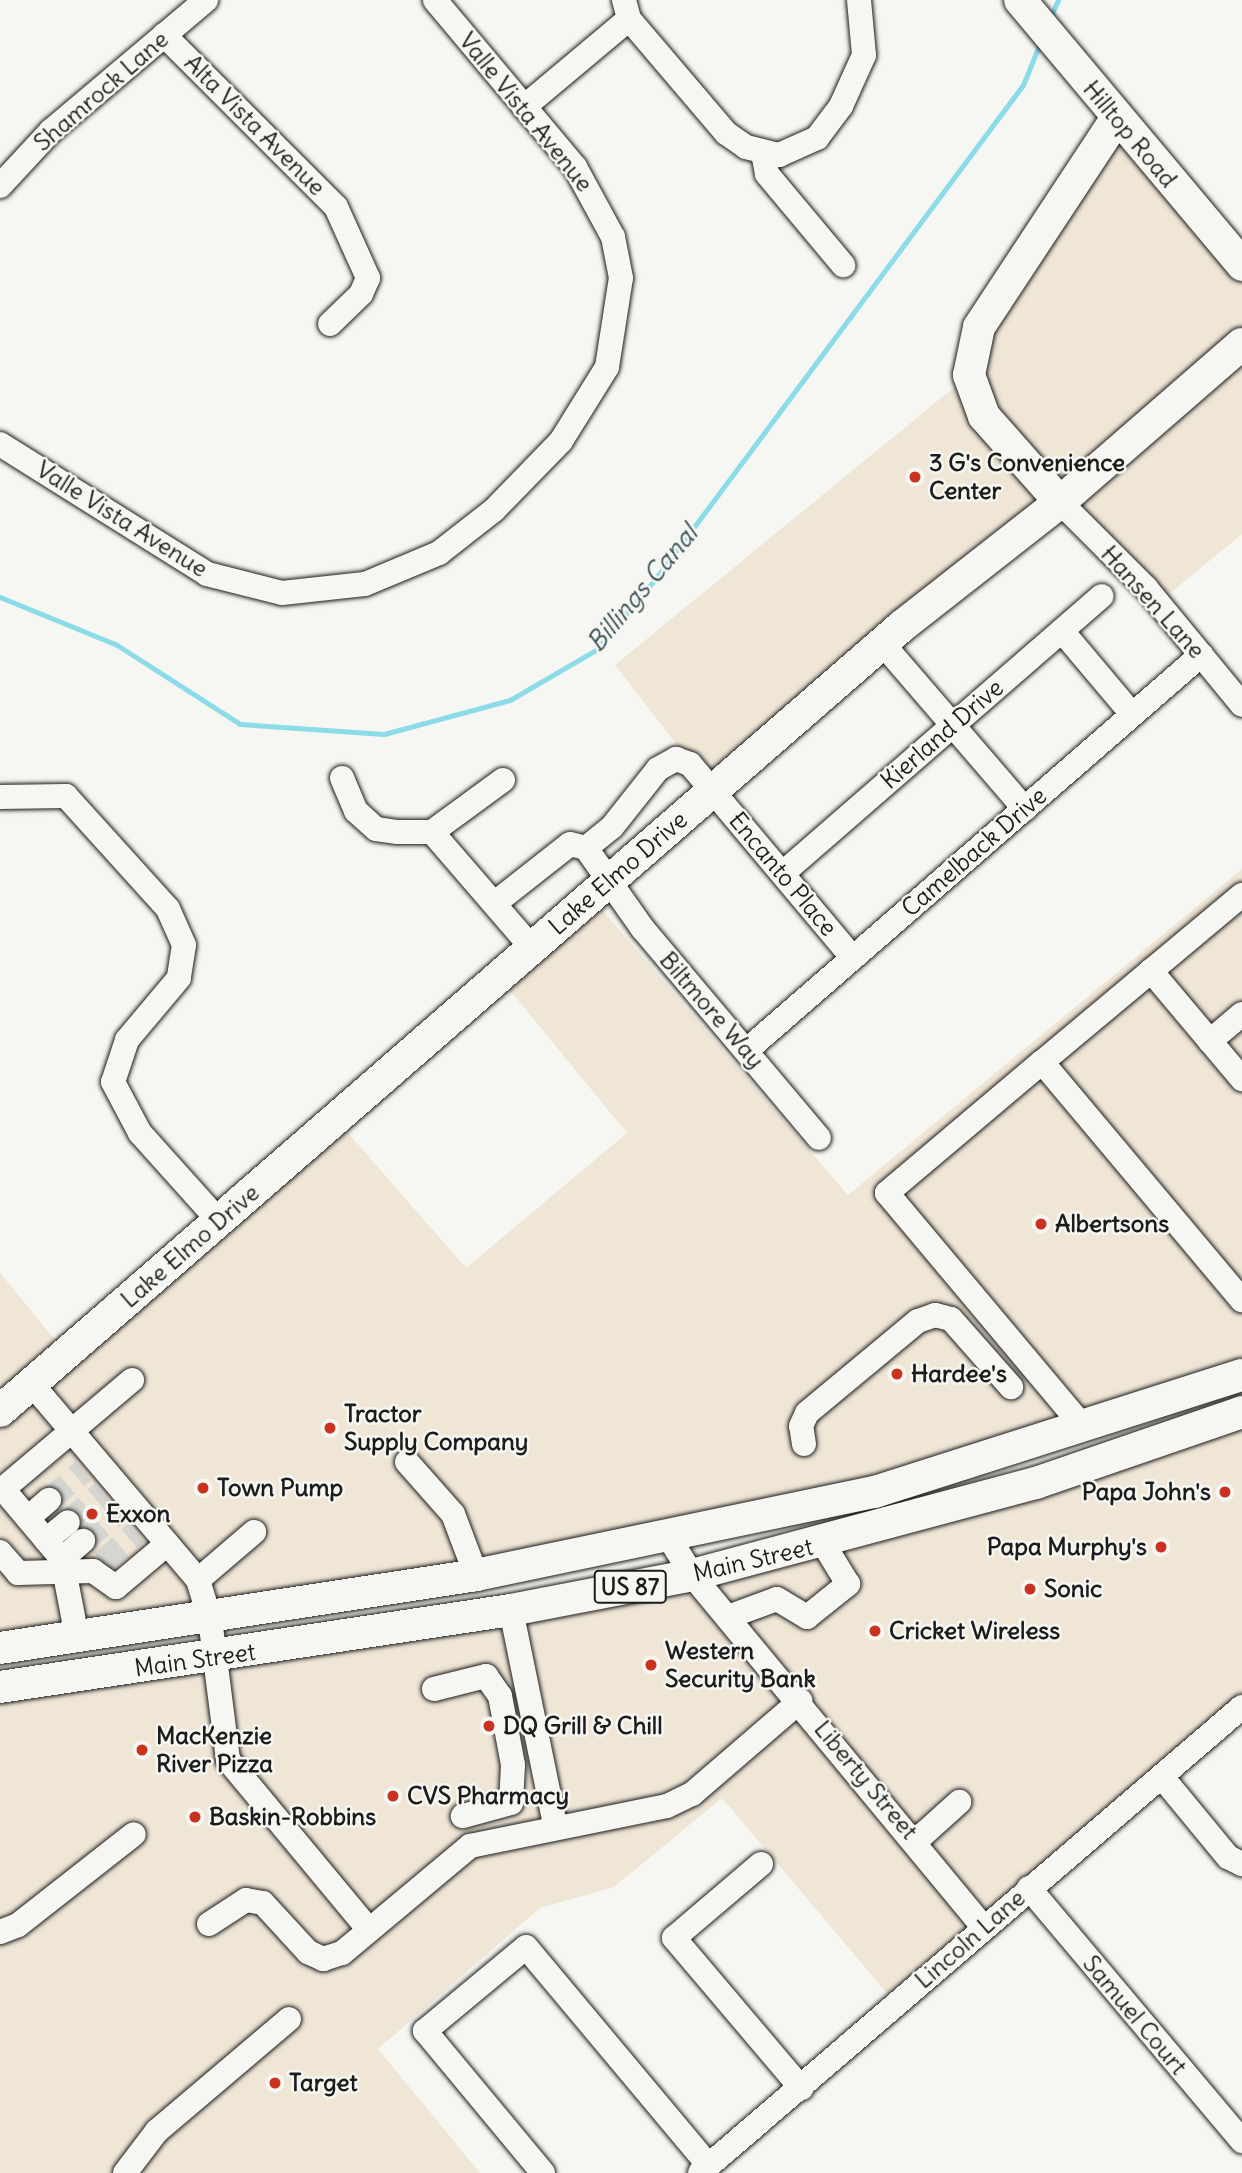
<!DOCTYPE html>
<style>
body{margin:0}
#map{position:relative;width:1242px;height:2173px;overflow:hidden;background:#f6f6f2;font-family:Delius,sans-serif}
div>[style]{position:absolute}
.built>*{inset:0;background:#f0e6d6}
.stream>*{height:5px;margin:-2.5px;padding:0 2.5px;transform-origin:2.5px;border-radius:2.5px;background:#8cdbe8}
.minor-tunnel>*{height:24px;margin-top:-12px;transform-origin:0;background:repeating-linear-gradient(90deg,#d5d5d2 0 24px,transparent 0 36px)}
.roads{filter:drop-shadow(0 0 2px #1c1c1c) drop-shadow(0 0 2px #1c1c1c)}
.minor>*{height:24px;margin:-12px;padding:0 12px;transform-origin:12px;border-radius:12px;background:#f6f6f2}
.major>*{height:32px;margin:-16px;padding:0 16px;transform-origin:16px;border-radius:16px;background:#f6f6f2}
.dots>*{width:19px;height:19px;translate:-50% -50%;box-sizing:border-box;border:4px solid #f6f6f2;border-radius:50%}
span{translate:-50% -50%;white-space:nowrap;text-align:center;line-height:1.15;-webkit-text-stroke:5px #f6f6f2;paint-order:stroke}
.shield-label span{padding:2px 5px;background:#f6f6f2;border:2px solid;border-radius:5px;-webkit-text-stroke-width:0}
.shield-label{font-size:23px;color:#1c1c1c;font-weight:700}
.street-label{font-size:24px;color:#1c1c1c}
.poi-label{font-size:24px;color:#1c1c1c;font-weight:700}
.left{translate:0 -50%;text-align:left}
.right{translate:-100% -50%;text-align:right}
.water-label{font-size:26px;color:#3e5559;font-style:italic}
</style>
<div id="map">
<div class="built">
<i style="clip-path:polygon(1116px 119px,1242px 267px,1242px 534px,1158px 603px,1060px 502px,713px 791px,615px 665px,969px 375px)"></i>
<i style="clip-path:polygon(1242px 869px,1242px 1374px,668px 1536px,0 1648px,0 1273px,66px 1353px,336px 1119px,466px 1268px,627px 1133px,499px 977px,591px 897px,848px 1195px)"></i>
<i style="clip-path:polygon(1242px 1412px,1242px 1711px,896px 2004px,722px 1798px,614px 1887px,540px 1908px,378px 2049px,480px 2173px,0 2173px,0 1687px,511px 1610px)"></i>
</div>
<div class="stream">
<i style="left:1050px;top:18px;width:20px;rotate:-66deg"></i>
<i style="left:0;top:597px;width:126px;rotate:22.3deg"></i>
<i style="left:117px;top:645px;width:146px;rotate:32.7deg"></i>
<i style="left:240px;top:724px;width:144px;rotate:4deg"></i>
<i style="left:384px;top:734px;width:131px;rotate:-15.1deg"></i>
<i style="left:510px;top:700px;width:99px;rotate:-30.2deg"></i>
<i style="left:596px;top:650px;width:94px;rotate:-50.2deg"></i>
<i style="left:656px;top:578px;width:615px;rotate:-53.34deg"></i>
<i style="left:1023px;top:85px;width:45px;rotate:-68deg"></i>
</div>
<div class="minor-tunnel">
<i style="left:49px;top:1500px;width:45px;rotate:-40.5deg"></i>
<i style="left:68px;top:1522px;width:45px;rotate:-40.5deg"></i>
<i style="left:83px;top:1541px;width:45px;rotate:-39.6deg"></i>
<i style="left:102px;top:1562px;width:45px;rotate:-40.5deg"></i>
</div>
<div class="roads">
<div class="minor">
<i style="left:624px;top:0;width:20px;rotate:75deg"></i>
<i style="left:629px;top:19px;width:150px;rotate:49.6deg"></i>
<i style="left:726px;top:133px;width:24px;rotate:35deg"></i>
<i style="left:746px;top:147px;width:34px;rotate:14deg"></i>
<i style="left:779px;top:155px;width:42px;rotate:-24.1deg"></i>
<i style="left:817px;top:138px;width:40px;rotate:-53deg"></i>
<i style="left:841px;top:106px;width:56px;rotate:-65.7deg"></i>
<i style="left:864px;top:55px;width:55px;rotate:-95.2deg"></i>
<i style="left:164px;top:35px;width:243px;rotate:45deg"></i>
<i style="left:336px;top:207px;width:78px;rotate:65.7deg"></i>
<i style="left:368px;top:278px;width:17px;rotate:114deg"></i>
<i style="left:361px;top:294px;width:43px;rotate:135.9deg"></i>
<i style="left:524px;top:107px;width:137px;rotate:-40deg"></i>
<i style="left:763px;top:153px;width:21px;rotate:79deg"></i>
<i style="left:767px;top:174px;width:119px;rotate:50.1deg"></i>
<i style="left:0;top:186px;width:75px;rotate:-47.2deg"></i>
<i style="left:51px;top:131px;width:203px;rotate:-40.2deg"></i>
<i style="left:0;top:444px;width:244px;rotate:32.1deg"></i>
<i style="left:207px;top:574px;width:77px;rotate:14.2deg"></i>
<i style="left:282px;top:593px;width:83px;rotate:-6.2deg"></i>
<i style="left:365px;top:584px;width:80px;rotate:-22.7deg"></i>
<i style="left:439px;top:553px;width:70px;rotate:-38deg"></i>
<i style="left:494px;top:510px;width:96px;rotate:-45.8deg"></i>
<i style="left:561px;top:441px;width:87px;rotate:-58.1deg"></i>
<i style="left:607px;top:367px;width:90px;rotate:-81.1deg"></i>
<i style="left:621px;top:278px;width:42px;rotate:-101deg"></i>
<i style="left:613px;top:237px;width:80px;rotate:-118.5deg"></i>
<i style="left:575px;top:167px;width:218px;rotate:-130deg"></i>
<i style="left:1060px;top:502px;width:122px;rotate:45deg"></i>
<i style="left:1146px;top:588px;width:151px;rotate:50.6deg"></i>
<i style="left:1062px;top:631px;width:109px;rotate:49.9deg"></i>
<i style="left:882px;top:643px;width:219px;rotate:49.3deg"></i>
<i style="left:342px;top:778px;width:36px;rotate:67deg"></i>
<i style="left:356px;top:811px;width:27px;rotate:42deg"></i>
<i style="left:376px;top:829px;width:22px;rotate:8deg"></i>
<i style="left:398px;top:832px;width:34px"></i>
<i style="left:432px;top:832px;width:88px;rotate:-36.2deg"></i>
<i style="left:0;top:797px;width:66px;rotate:-0.9deg"></i>
<i style="left:66px;top:796px;width:152px;rotate:47.9deg"></i>
<i style="left:168px;top:909px;width:39px;rotate:66deg"></i>
<i style="left:184px;top:945px;width:33px;rotate:99deg"></i>
<i style="left:179px;top:978px;width:81px;rotate:130deg"></i>
<i style="left:127px;top:1040px;width:44px;rotate:108.4deg"></i>
<i style="left:113px;top:1082px;width:58px;rotate:62.1deg"></i>
<i style="left:140px;top:1133px;width:118px;rotate:48.1deg"></i>
<i style="left:432px;top:832px;width:153px;rotate:49.2deg"></i>
<i style="left:586px;top:848px;width:33px;rotate:-39deg"></i>
<i style="left:612px;top:827px;width:74px;rotate:-51.6deg"></i>
<i style="left:658px;top:769px;width:21px;rotate:-29deg"></i>
<i style="left:676px;top:759px;width:15px;rotate:20deg"></i>
<i style="left:690px;top:764px;width:252px;rotate:50deg"></i>
<i style="left:783px;top:873px;width:422px;rotate:-41deg"></i>
<i style="left:495px;top:903px;width:95px;rotate:-38.2deg"></i>
<i style="left:570px;top:844px;width:16px;rotate:14deg"></i>
<i style="left:586px;top:848px;width:99px;rotate:54.9deg"></i>
<i style="left:643px;top:929px;width:273px;rotate:49.9deg"></i>
<i style="left:1151px;top:971px;width:119px;rotate:-39.9deg"></i>
<i style="left:1242px;top:1014px;width:42px;rotate:139.8deg"></i>
<i style="left:1210px;top:1041px;width:50px;rotate:49.9deg"></i>
<i style="left:1210px;top:1041px;width:92px;rotate:-130.1deg"></i>
<i style="left:1151px;top:971px;width:142px;rotate:140.1deg"></i>
<i style="left:1042px;top:1062px;width:311px;rotate:50deg"></i>
<i style="left:747px;top:1050px;width:602px;rotate:-41.02deg"></i>
<i style="left:1042px;top:1062px;width:203px;rotate:139.8deg"></i>
<i style="left:887px;top:1193px;width:307px;rotate:50deg"></i>
<i style="left:31px;top:1383px;width:258px;rotate:49.7deg"></i>
<i style="left:198px;top:1580px;width:41px;rotate:72.9deg"></i>
<i style="left:210px;top:1619px;width:142px;rotate:82.7deg"></i>
<i style="left:228px;top:1760px;width:221px;rotate:50.3deg"></i>
<i style="left:804px;top:1444px;width:18px;rotate:-99deg"></i>
<i style="left:801px;top:1426px;width:14px;rotate:-65deg"></i>
<i style="left:807px;top:1413px;width:144px;rotate:-39.7deg"></i>
<i style="left:918px;top:1321px;width:18px;rotate:-19deg"></i>
<i style="left:935px;top:1315px;width:16px;rotate:14deg"></i>
<i style="left:951px;top:1319px;width:91px;rotate:48.6deg"></i>
<i style="left:407px;top:1462px;width:69px;rotate:48.5deg"></i>
<i style="left:453px;top:1514px;width:65px;rotate:69.3deg"></i>
<i style="left:28px;top:1518px;width:28px;rotate:-41deg"></i>
<i style="left:668px;top:1536px;width:46px;rotate:58.4deg"></i>
<i style="left:692px;top:1575px;width:458px;rotate:50.4deg"></i>
<i style="left:46px;top:1540px;width:28px;rotate:-39deg"></i>
<i style="left:0;top:1552px;width:28px;rotate:49deg"></i>
<i style="left:18px;top:1573px;width:75px;rotate:-1.5deg"></i>
<i style="left:93px;top:1571px;width:28px;rotate:35deg"></i>
<i style="left:116px;top:1587px;width:67px;rotate:-40.1deg"></i>
<i style="left:62px;top:1559px;width:28px;rotate:-41deg"></i>
<i style="left:198px;top:1580px;width:74px;rotate:-40.6deg"></i>
<i style="left:511px;top:1610px;width:218px;rotate:78.4deg"></i>
<i style="left:728px;top:1617px;width:52px;rotate:-20.2deg"></i>
<i style="left:777px;top:1599px;width:35px;rotate:31deg"></i>
<i style="left:807px;top:1617px;width:53px;rotate:-38.8deg"></i>
<i style="left:848px;top:1584px;width:48px;rotate:-121.4deg"></i>
<i style="left:77px;top:1637px;width:79px;rotate:-100.9deg"></i>
<i style="left:62px;top:1559px;width:92px;rotate:-130.1deg"></i>
<i style="left:3px;top:1489px;width:169px;rotate:-40.2deg"></i>
<i style="left:434px;top:1689px;width:54px;rotate:-14deg"></i>
<i style="left:486px;top:1676px;width:24px;rotate:55deg"></i>
<i style="left:500px;top:1696px;width:70px;rotate:79.3deg"></i>
<i style="left:513px;top:1765px;width:38px;rotate:93deg"></i>
<i style="left:511px;top:1803px;width:50px;rotate:164.8deg"></i>
<i style="left:1162px;top:1777px;width:104px;rotate:50.5deg"></i>
<i style="left:1228px;top:1857px;width:16px;rotate:27deg"></i>
<i style="left:917px;top:1840px;width:57px;rotate:-42.1deg"></i>
<i style="left:761px;top:1864px;width:114px;rotate:139.6deg"></i>
<i style="left:674px;top:1938px;width:197px;rotate:49.7deg"></i>
<i style="left:1029px;top:1888px;width:331px;rotate:49.9deg"></i>
<i style="left:209px;top:1924px;width:44px;rotate:-33deg"></i>
<i style="left:246px;top:1900px;width:17px;rotate:10deg"></i>
<i style="left:263px;top:1903px;width:67px;rotate:47.4deg"></i>
<i style="left:308px;top:1952px;width:17px;rotate:25deg"></i>
<i style="left:323px;top:1959px;width:20px;rotate:-18deg"></i>
<i style="left:342px;top:1953px;width:167px;rotate:-39.9deg"></i>
<i style="left:470px;top:1846px;width:201px;rotate:-11.5deg"></i>
<i style="left:667px;top:1806px;width:28px;rotate:-26deg"></i>
<i style="left:692px;top:1794px;width:143px;rotate:-40.7deg"></i>
<i style="left:0;top:1932px;width:19px;rotate:-21deg"></i>
<i style="left:18px;top:1925px;width:147px;rotate:-38.1deg"></i>
<i style="left:125px;top:2173px;width:53px;rotate:-52.7deg"></i>
<i style="left:157px;top:2131px;width:173px;rotate:-40.3deg"></i>
<i style="left:543px;top:2173px;width:185px;rotate:-129.7deg"></i>
<i style="left:425px;top:2031px;width:131px;rotate:-39.7deg"></i>
<i style="left:526px;top:1947px;width:285px;rotate:50.1deg"></i>
<i style="left:700px;top:2173px;width:715px;rotate:-40.69deg"></i>
</div>
<div class="major">
<i style="left:1020px;top:0;width:346px;rotate:50deg"></i>
<i style="left:1060px;top:502px;width:115px;rotate:-131.5deg"></i>
<i style="left:984px;top:416px;width:44px;rotate:-110.1deg"></i>
<i style="left:969px;top:375px;width:49px;rotate:-78.2deg"></i>
<i style="left:979px;top:327px;width:249px;rotate:-56.6deg"></i>
<i style="left:0;top:1411px;width:1196px;rotate:-41.03deg"></i>
<i style="left:902px;top:626px;width:201px;rotate:-38.1deg"></i>
<i style="left:1060px;top:502px;width:241px;rotate:-41deg"></i>
<i style="left:0;top:1648px;width:482px;rotate:-8.7deg"></i>
<i style="left:476px;top:1575px;width:408px;rotate:-11.8deg"></i>
<i style="left:875px;top:1492px;width:385px;rotate:-17.7deg"></i>
<i style="left:0;top:1687px;width:517px;rotate:-8.57deg"></i>
<i style="left:511px;top:1610px;width:184px;rotate:-10.9deg"></i>
<i style="left:692px;top:1575px;width:356px;rotate:-15deg"></i>
<i style="left:1036px;top:1483px;width:218px;rotate:-19deg"></i>
</div>
</div>
<div class="dots">
<i style="left:915px;top:477px;background:#c8321e"></i>
<i style="left:1041px;top:1224px;background:#c8321e"></i>
<i style="left:897px;top:1374px;background:#c8321e"></i>
<i style="left:330px;top:1428px;background:#c8321e"></i>
<i style="left:203px;top:1488px;background:#c8321e"></i>
<i style="left:1225px;top:1492px;background:#c8321e"></i>
<i style="left:92px;top:1514px;background:#c8321e"></i>
<i style="left:1161px;top:1547px;background:#c8321e"></i>
<i style="left:1030px;top:1589px;background:#c8321e"></i>
<i style="left:875px;top:1631px;background:#c8321e"></i>
<i style="left:651px;top:1665px;background:#c8321e"></i>
<i style="left:489px;top:1726px;background:#c8321e"></i>
<i style="left:142px;top:1750px;background:#c8321e"></i>
<i style="left:393px;top:1796px;background:#c8321e"></i>
<i style="left:195px;top:1817px;background:#c8321e"></i>
<i style="left:275px;top:2083px;background:#c8321e"></i>
</div>
<div class="shield-label">
<span style="left:630px;top:1587px">US 87</span>
</div>
<div class="street-label">
<span style="left:101px;top:91px;rotate:-41deg">Shamrock Lane</span>
<span style="left:526px;top:112px;rotate:51deg">Valle Vista Avenue</span>
<span style="left:255px;top:125px;rotate:45deg">Alta Vista Avenue</span>
<span style="left:1130px;top:134px;rotate:50deg">Hilltop Road</span>
<span style="left:122px;top:519px;rotate:32deg">Valle Vista Avenue</span>
<span style="left:1153px;top:602px;rotate:48deg">Hansen Lane</span>
<span style="left:942px;top:734px;rotate:-41deg">Kierland Drive</span>
<span style="left:974px;top:852px;rotate:-41deg">Camelback Drive</span>
<span style="left:618px;top:873px;rotate:-41deg">Lake Elmo Drive</span>
<span style="left:783px;top:874px;rotate:50deg">Encanto Place</span>
<span style="left:712px;top:1010px;rotate:49deg">Biltmore Way</span>
<span style="left:190px;top:1246px;rotate:-41deg">Lake Elmo Drive</span>
<span style="left:753px;top:1560px;rotate:-13deg">Main Street</span>
<span style="left:195px;top:1660px;rotate:-8deg">Main Street</span>
<span style="left:866px;top:1780px;rotate:50deg">Liberty Street</span>
<span style="left:970px;top:1939px;rotate:-41deg">Lincoln Lane</span>
<span style="left:1135px;top:2015px;rotate:50deg">Samuel Court</span>
</div>
<div class="poi-label">
<span class="left" style="left:929px;top:477px">3 G's Convenience<br>Center</span>
<span class="left" style="left:1055px;top:1224px">Albertsons</span>
<span class="left" style="left:911px;top:1374px">Hardee's</span>
<span class="left" style="left:344px;top:1428px">Tractor<br>Supply Company</span>
<span class="left" style="left:217px;top:1488px">Town Pump</span>
<span class="right" style="left:1211px;top:1492px">Papa John's</span>
<span class="left" style="left:106px;top:1514px">Exxon</span>
<span class="right" style="left:1147px;top:1547px">Papa Murphy's</span>
<span class="left" style="left:1044px;top:1589px">Sonic</span>
<span class="left" style="left:889px;top:1631px">Cricket Wireless</span>
<span class="left" style="left:665px;top:1665px">Western<br>Security Bank</span>
<span class="left" style="left:503px;top:1726px">DQ Grill &amp; Chill</span>
<span class="left" style="left:156px;top:1750px">MacKenzie<br>River Pizza</span>
<span class="left" style="left:407px;top:1796px">CVS Pharmacy</span>
<span class="left" style="left:209px;top:1817px">Baskin-Robbins</span>
<span class="left" style="left:289px;top:2083px">Target</span>
</div>
<div class="water-label">
<span style="left:642px;top:588px;rotate:-50deg">Billings Canal</span>
</div>
</div>
